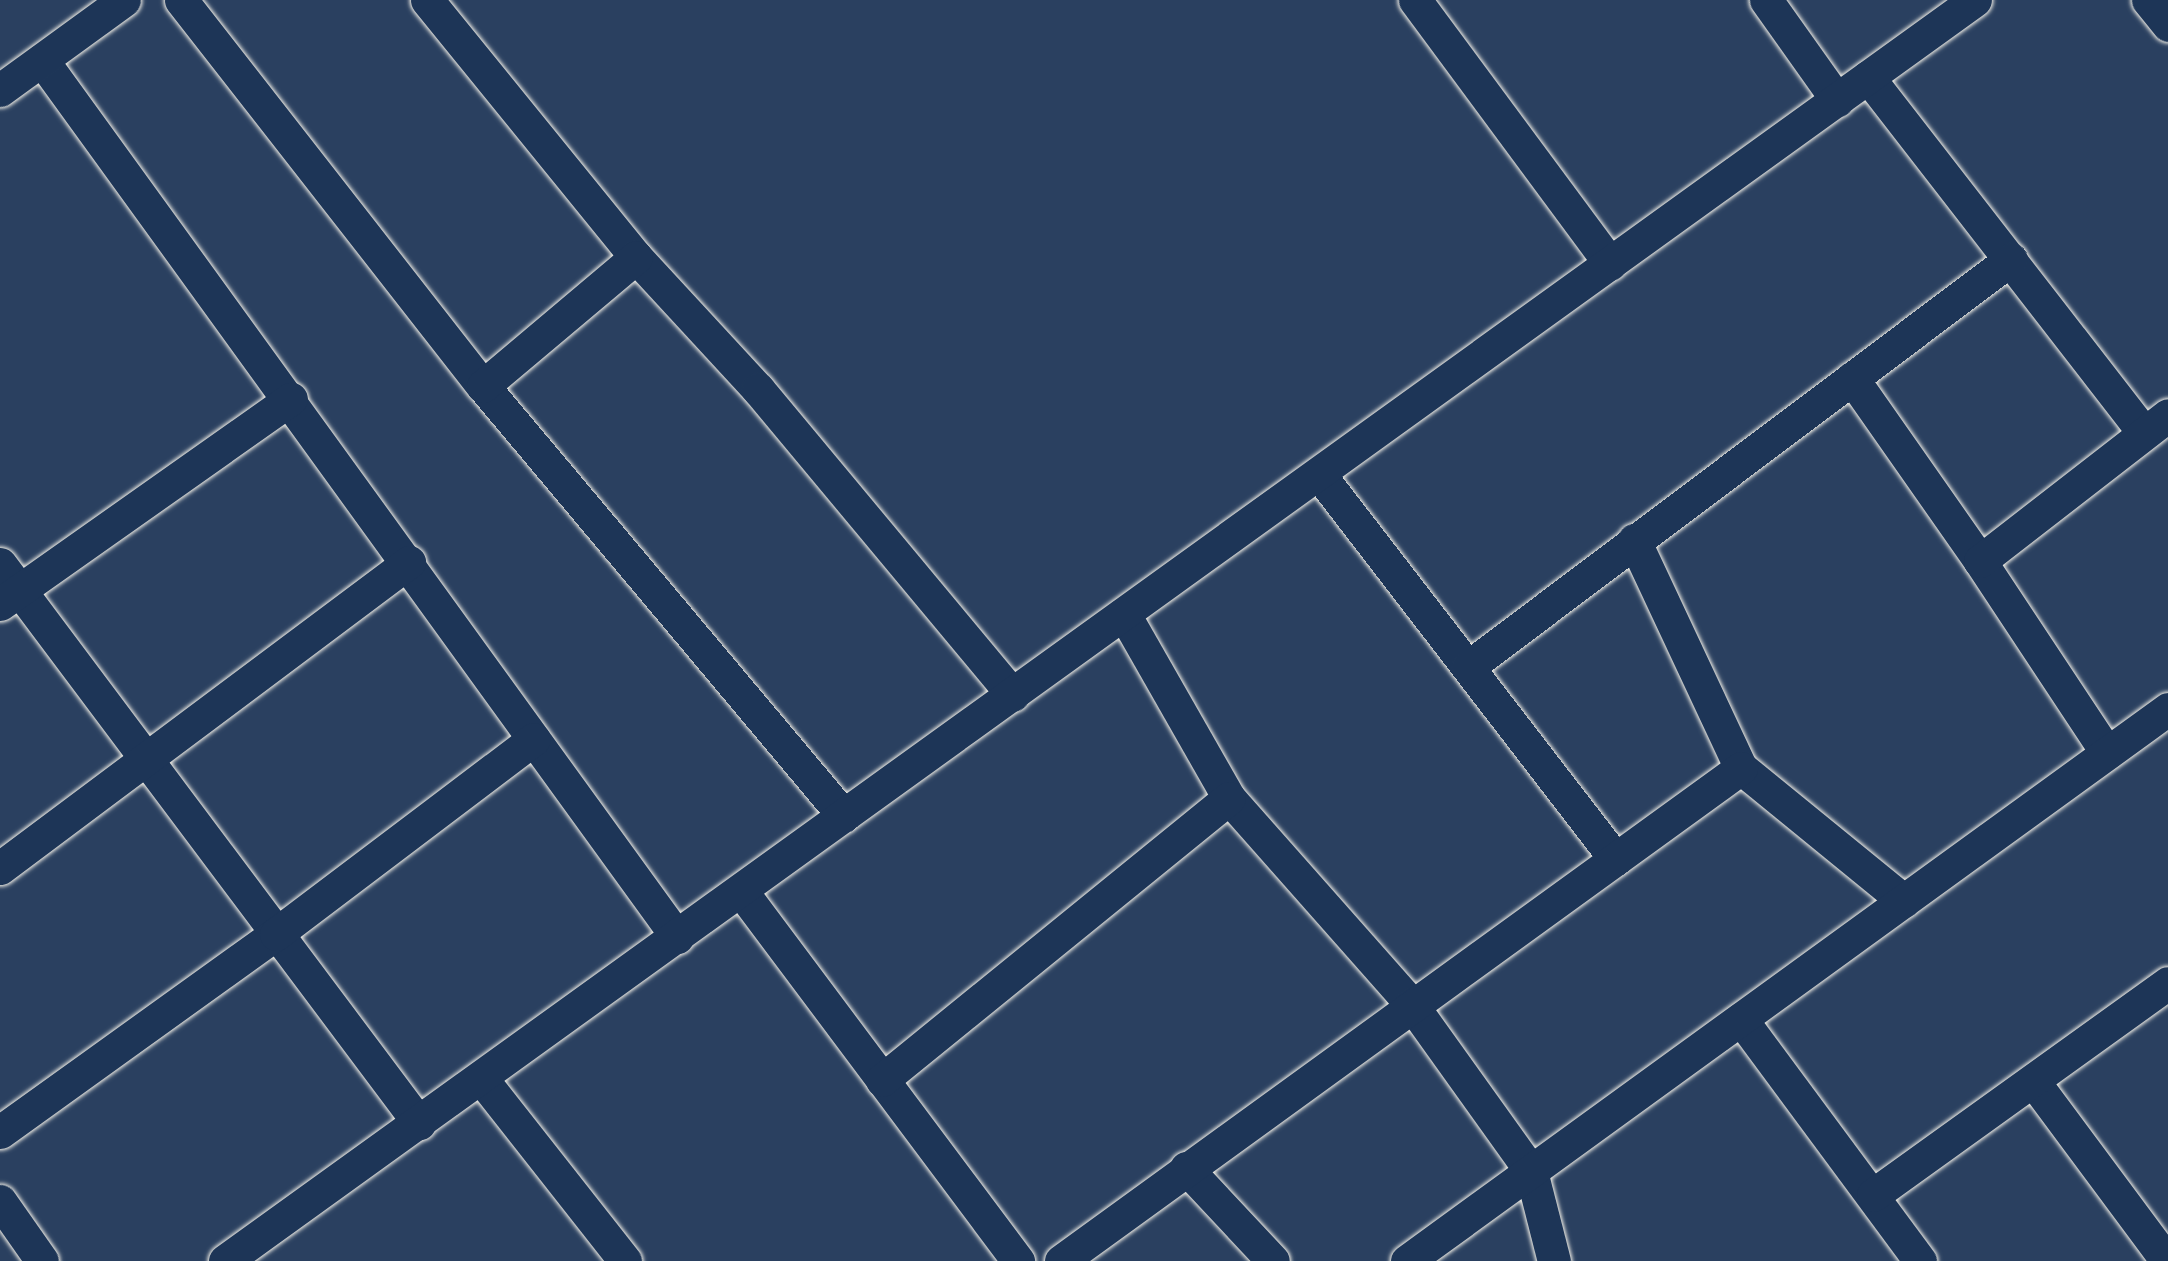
<!DOCTYPE html>
<style>
body{margin:0}
#map{position:relative;width:2168px;height:1261px;overflow:hidden;background:#2a4060;font-family:Kalam,sans-serif}
div>[style]{position:absolute}
.roads{filter:drop-shadow(0 0 2px #f4f1e8) drop-shadow(0 0 2px #f4f1e8)}
.street>*{height:33px;margin:-16.5px;padding:0 16.5px;transform-origin:16.5px;border-radius:16.5px;background:#1d3557}
span{translate:-50% -50%;white-space:nowrap;text-align:center;line-height:1.15;-webkit-text-stroke:4.5px #1d3557;paint-order:stroke}
</style>
<div id="map">
<div class="roads">
<div class="street">
<i style="left:181px;top:0;width:490px;rotate:52deg"></i>
<i style="left:483px;top:386px;width:561px;rotate:49.99deg"></i>
<i style="left:427px;top:0;width:331px;rotate:50.9deg"></i>
<i style="left:636px;top:257px;width:180px;rotate:47.3deg"></i>
<i style="left:758px;top:389px;width:398px;rotate:50.2deg"></i>
<i style="left:1415px;top:0;width:328px;rotate:53.5deg"></i>
<i style="left:1766px;top:0;width:123px;rotate:54.6deg"></i>
<i style="left:2148px;top:0;width:32px;rotate:51deg"></i>
<i style="left:42px;top:60px;width:1083px;rotate:54.09deg"></i>
<i style="left:1868px;top:77px;width:450px;rotate:52.2deg"></i>
<i style="left:0;top:90px;width:153px;rotate:-36deg"></i>
<i style="left:1852px;top:378px;width:223px;rotate:55deg"></i>
<i style="left:1980px;top:561px;width:230px;rotate:56.5deg"></i>
<i style="left:483px;top:386px;width:200px;rotate:-40.1deg"></i>
<i style="left:1319px;top:474px;width:486px;rotate:52.4deg"></i>
<i style="left:1634px;top:540px;width:252px;rotate:64.9deg"></i>
<i style="left:1741px;top:768px;width:210px;rotate:39.2deg"></i>
<i style="left:1980px;top:561px;width:238px;rotate:-37.8deg"></i>
<i style="left:0;top:564px;width:699px;rotate:53.15deg"></i>
<i style="left:0;top:604px;width:356px;rotate:-35.2deg"></i>
<i style="left:1124px;top:614px;width:212px;rotate:60.3deg"></i>
<i style="left:1229px;top:798px;width:276px;rotate:48.5deg"></i>
<i style="left:1412px;top:1005px;width:204px;rotate:54.4deg"></i>
<i style="left:1531px;top:1171px;width:93px;rotate:75.7deg"></i>
<i style="left:1468px;top:667px;width:679px;rotate:-36.92deg"></i>
<i style="left:0;top:868px;width:511px;rotate:-36.8deg"></i>
<i style="left:742px;top:892px;width:461px;rotate:53.2deg"></i>
<i style="left:1741px;top:1019px;width:301px;rotate:53.5deg"></i>
<i style="left:481px;top:1078px;width:233px;rotate:51.8deg"></i>
<i style="left:882px;top:1080px;width:447px;rotate:-39.1deg"></i>
<i style="left:2034px;top:1082px;width:223px;rotate:53.4deg"></i>
<i style="left:0;top:1132px;width:340px;rotate:-35.7deg"></i>
<i style="left:276px;top:934px;width:323px;rotate:-37.1deg"></i>
<i style="left:1186px;top:1168px;width:127px;rotate:46.9deg"></i>
<i style="left:1873px;top:1195px;width:363px;rotate:-35.7deg"></i>
<i style="left:0;top:1201px;width:73px;rotate:55deg"></i>
<i style="left:225px;top:1261px;width:2157px;rotate:-35.78deg"></i>
<i style="left:1061px;top:1261px;width:840px;rotate:-35.94deg"></i>
<i style="left:1407px;top:1261px;width:940px;rotate:-35.96deg"></i>
</div>
</div>
</div>
